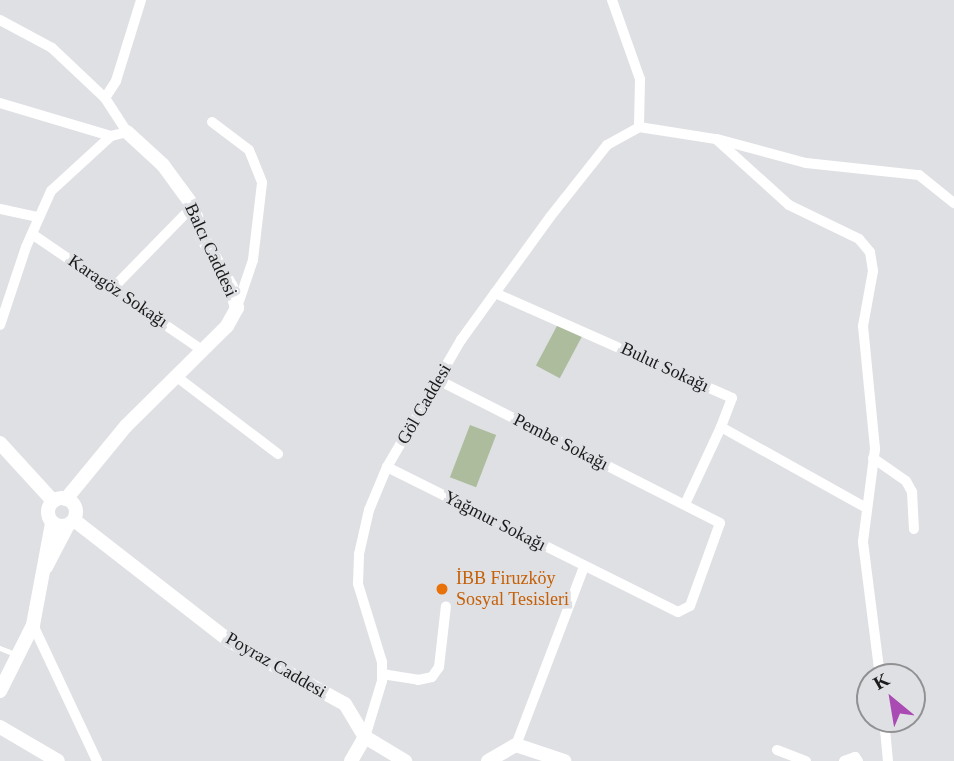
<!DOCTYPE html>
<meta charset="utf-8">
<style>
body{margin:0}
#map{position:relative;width:954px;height:761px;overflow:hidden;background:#dfe0e3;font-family:"Times New Roman",serif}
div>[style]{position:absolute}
.green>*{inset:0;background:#acbc9d;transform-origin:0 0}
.lane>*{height:4.5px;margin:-2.25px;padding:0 2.25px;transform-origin:2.25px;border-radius:2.25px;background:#fff}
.street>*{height:10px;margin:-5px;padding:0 5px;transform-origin:5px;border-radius:5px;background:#fff}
.secondary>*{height:14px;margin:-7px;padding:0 7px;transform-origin:7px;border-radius:7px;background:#fff}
.secondary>.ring{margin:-7px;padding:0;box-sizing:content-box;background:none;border:14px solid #fff;border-radius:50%}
.dots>*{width:19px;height:19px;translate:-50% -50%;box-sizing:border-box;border:4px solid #dfe0e3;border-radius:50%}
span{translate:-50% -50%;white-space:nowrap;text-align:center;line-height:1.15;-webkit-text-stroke:7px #dfe0e3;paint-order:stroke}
.street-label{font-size:18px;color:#1b1b1c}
.food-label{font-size:18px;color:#c56008}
.left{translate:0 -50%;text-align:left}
.north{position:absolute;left:856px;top:663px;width:70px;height:70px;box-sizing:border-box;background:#dfe0e3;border:2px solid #919193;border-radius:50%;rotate:330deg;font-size:19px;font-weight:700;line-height:28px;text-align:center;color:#1b1b1c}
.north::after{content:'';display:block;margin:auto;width:24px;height:32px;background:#aa4bb4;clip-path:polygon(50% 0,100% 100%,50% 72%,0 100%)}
</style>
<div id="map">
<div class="green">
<i style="left:558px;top:324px;width:27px;height:47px;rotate:28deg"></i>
<i style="left:470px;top:425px;width:28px;height:56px;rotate:21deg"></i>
</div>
<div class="lane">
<i style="left:0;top:648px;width:18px;rotate:22deg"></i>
</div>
<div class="street">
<i style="left:612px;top:0;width:84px;rotate:70.5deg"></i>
<i style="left:640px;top:79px;width:48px;rotate:91.2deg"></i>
<i style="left:0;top:20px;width:59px;rotate:28.3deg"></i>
<i style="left:52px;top:48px;width:73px;rotate:43.3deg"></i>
<i style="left:105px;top:98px;width:40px;rotate:57.1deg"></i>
<i style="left:127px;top:132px;width:16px;rotate:166deg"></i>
<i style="left:111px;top:136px;width:81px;rotate:137.5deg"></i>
<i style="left:51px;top:191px;width:61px;rotate:114.1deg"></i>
<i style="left:26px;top:247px;width:82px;rotate:108.4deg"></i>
<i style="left:105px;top:98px;width:20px;rotate:-57deg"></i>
<i style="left:116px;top:81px;width:85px;rotate:-72.8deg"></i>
<i style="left:0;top:103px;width:116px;rotate:16.6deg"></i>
<i style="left:212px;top:122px;width:46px;rotate:37.1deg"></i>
<i style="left:249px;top:150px;width:35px;rotate:68deg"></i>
<i style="left:262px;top:183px;width:78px;rotate:96.7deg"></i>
<i style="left:253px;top:260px;width:50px;rotate:108.8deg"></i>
<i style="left:717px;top:139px;width:92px;rotate:15.1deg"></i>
<i style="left:806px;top:163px;width:114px;rotate:6.1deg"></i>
<i style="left:919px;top:175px;width:45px;rotate:38.7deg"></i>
<i style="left:0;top:209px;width:40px;rotate:12deg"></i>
<i style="left:32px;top:234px;width:206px;rotate:34.3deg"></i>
<i style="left:114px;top:287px;width:113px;rotate:-45.7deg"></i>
<i style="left:495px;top:293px;width:259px;rotate:23.9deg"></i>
<i style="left:732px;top:398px;width:31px;rotate:111deg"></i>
<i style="left:721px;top:427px;width:165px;rotate:29.1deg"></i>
<i style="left:177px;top:377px;width:127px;rotate:37.3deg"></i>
<i style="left:873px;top:458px;width:40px;rotate:34.9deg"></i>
<i style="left:906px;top:481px;width:13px;rotate:61deg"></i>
<i style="left:912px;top:492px;width:37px;rotate:87deg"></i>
<i style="left:387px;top:467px;width:325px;rotate:26.5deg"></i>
<i style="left:678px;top:612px;width:13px;rotate:-27deg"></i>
<i style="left:690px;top:606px;width:88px;rotate:-70.1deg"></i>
<i style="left:720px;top:523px;width:316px;rotate:-153.1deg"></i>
<i style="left:686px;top:502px;width:83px;rotate:-65deg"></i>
<i style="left:33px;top:625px;width:150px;rotate:64.8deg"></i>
<i style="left:382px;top:674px;width:36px;rotate:9deg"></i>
<i style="left:418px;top:680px;width:14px;rotate:-12deg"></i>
<i style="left:432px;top:677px;width:12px;rotate:-55deg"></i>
<i style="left:439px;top:667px;width:61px;rotate:-83.5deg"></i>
<i style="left:884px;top:719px;width:42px;rotate:84.6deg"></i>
<i style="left:365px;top:737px;width:59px;rotate:-73.1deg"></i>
<i style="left:382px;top:681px;width:19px;rotate:-90deg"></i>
<i style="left:382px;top:662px;width:82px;rotate:-107.1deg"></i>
<i style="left:358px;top:584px;width:30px;rotate:-88deg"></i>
<i style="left:359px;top:554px;width:45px;rotate:-77.2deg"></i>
<i style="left:369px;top:510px;width:47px;rotate:-67.3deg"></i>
<i style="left:387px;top:467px;width:147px;rotate:-59.8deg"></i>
<i style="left:461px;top:340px;width:152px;rotate:-54.1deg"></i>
<i style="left:550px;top:217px;width:92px;rotate:-51.6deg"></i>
<i style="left:607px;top:145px;width:37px;rotate:-29deg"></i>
<i style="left:639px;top:127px;width:78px;rotate:8.9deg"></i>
<i style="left:716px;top:139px;width:98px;rotate:42.1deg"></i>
<i style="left:789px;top:205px;width:78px;rotate:25.9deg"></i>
<i style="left:859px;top:239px;width:17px;rotate:50deg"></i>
<i style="left:870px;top:252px;width:19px;rotate:81deg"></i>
<i style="left:873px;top:271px;width:56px;rotate:100.3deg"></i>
<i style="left:863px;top:326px;width:124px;rotate:84.4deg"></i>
<i style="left:875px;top:449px;width:94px;rotate:97.4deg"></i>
<i style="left:863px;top:542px;width:136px;rotate:82.8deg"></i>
<i style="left:516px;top:745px;width:191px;rotate:-69.1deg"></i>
<i style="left:777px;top:750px;width:31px;rotate:21deg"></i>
<i style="left:844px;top:761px;width:12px;rotate:-20deg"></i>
<i style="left:855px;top:757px;width:5px;rotate:53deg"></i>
</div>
<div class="secondary">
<i style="left:0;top:443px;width:79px;rotate:47.6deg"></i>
<i class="ring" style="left:48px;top:498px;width:14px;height:14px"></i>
<i style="left:66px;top:499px;width:94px;rotate:-50.6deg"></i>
<i style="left:126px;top:426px;width:142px;rotate:-44.7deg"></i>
<i style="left:227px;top:326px;width:21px;rotate:-61deg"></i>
<i style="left:237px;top:308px;width:22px;rotate:-106deg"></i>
<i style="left:231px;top:287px;width:59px;rotate:-119.6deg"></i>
<i style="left:202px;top:236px;width:31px;rotate:-107deg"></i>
<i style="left:193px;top:206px;width:51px;rotate:-126.2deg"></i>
<i style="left:163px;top:165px;width:49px;rotate:-137.5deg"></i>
<i style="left:74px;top:520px;width:195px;rotate:37.9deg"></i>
<i style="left:228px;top:640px;width:133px;rotate:28.7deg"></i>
<i style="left:345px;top:704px;width:39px;rotate:59deg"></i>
<i style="left:365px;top:737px;width:47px;rotate:31deg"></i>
<i style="left:46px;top:567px;width:47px;rotate:-62.4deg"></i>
<i style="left:0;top:691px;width:74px;rotate:-63.4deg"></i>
<i style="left:33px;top:625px;width:104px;rotate:-79.4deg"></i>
<i style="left:0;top:727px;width:67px;rotate:30.4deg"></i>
<i style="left:351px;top:761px;width:28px;rotate:-60deg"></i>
<i style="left:488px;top:761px;width:32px;rotate:-30deg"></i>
<i style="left:516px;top:745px;width:51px;rotate:18.4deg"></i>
</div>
<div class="dots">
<i style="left:442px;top:589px;background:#e8710a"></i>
</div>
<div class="street-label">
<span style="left:211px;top:250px;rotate:65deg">Balcı Caddesi</span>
<span style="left:118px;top:291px;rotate:34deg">Karagöz Sokağı</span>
<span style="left:665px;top:367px;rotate:25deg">Bulut Sokağı</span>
<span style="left:424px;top:404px;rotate:-60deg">Göl Caddesi</span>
<span style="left:561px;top:442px;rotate:27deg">Pembe Sokağı</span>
<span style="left:495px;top:521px;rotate:27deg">Yağmur Sokağı</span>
<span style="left:276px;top:665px;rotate:30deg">Poyraz Caddesi</span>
</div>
<div class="food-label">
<span class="left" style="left:456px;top:589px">İBB Firuzköy<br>Sosyal Tesisleri</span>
</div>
<div class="north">K</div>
</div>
